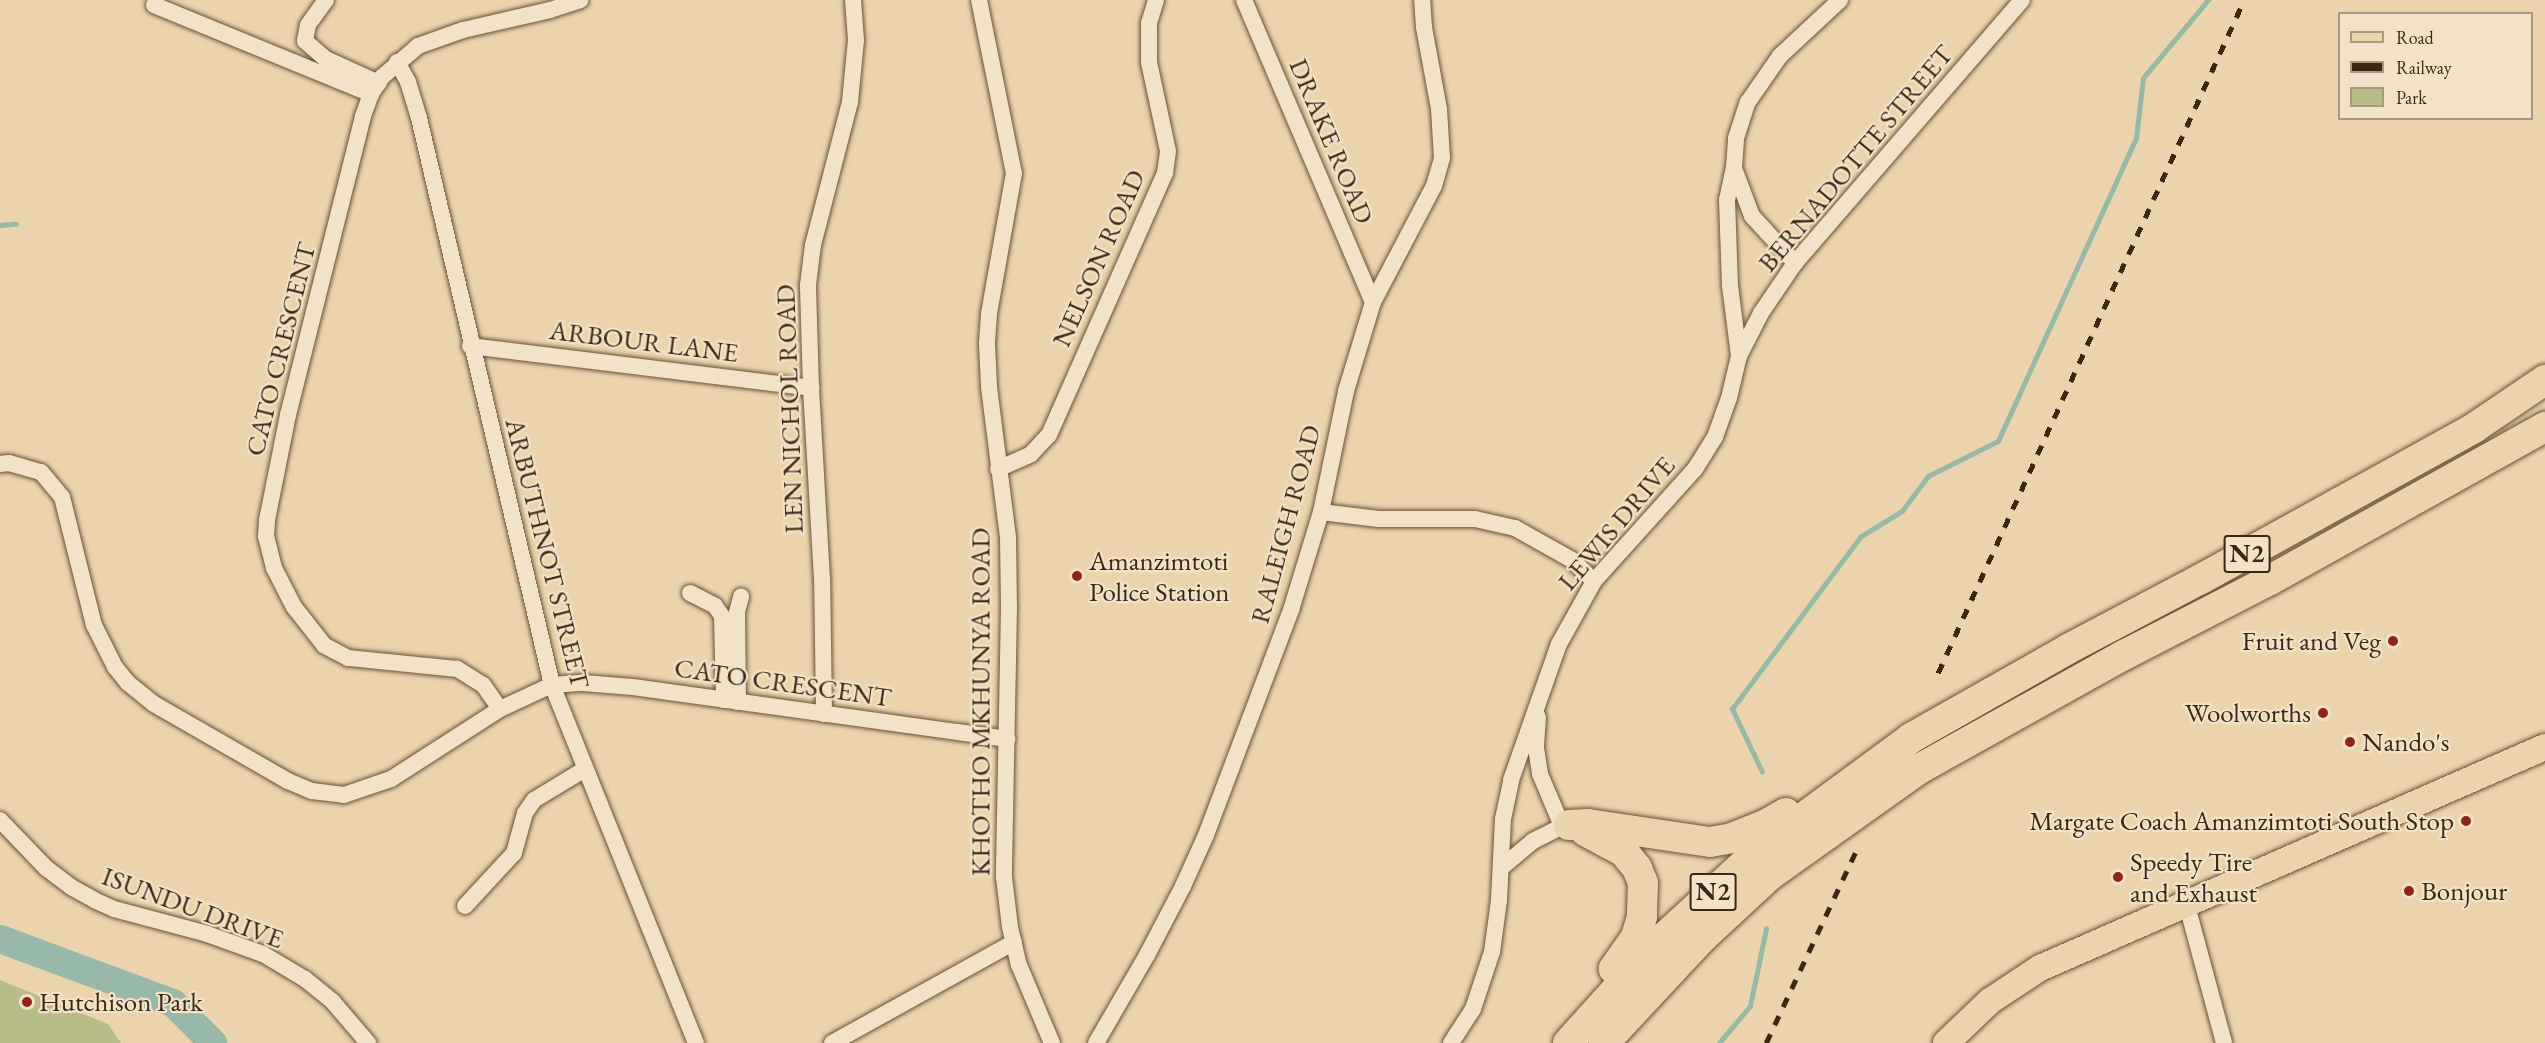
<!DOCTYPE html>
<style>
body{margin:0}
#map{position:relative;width:2545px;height:1043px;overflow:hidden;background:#ebd3ad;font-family:"EB Garamond",serif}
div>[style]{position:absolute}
.green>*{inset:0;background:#b8bc89}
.stream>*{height:4.5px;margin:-2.25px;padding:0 2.25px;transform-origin:2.25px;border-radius:2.25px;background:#98b8a8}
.river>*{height:28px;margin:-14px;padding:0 14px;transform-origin:14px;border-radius:14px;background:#98b8a8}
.roads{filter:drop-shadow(0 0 2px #66523a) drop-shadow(0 0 2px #66523a)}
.minor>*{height:16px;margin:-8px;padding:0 8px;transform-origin:8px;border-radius:8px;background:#f2e2ca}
.primary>*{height:26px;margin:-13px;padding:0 13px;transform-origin:13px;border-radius:13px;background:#ebd3ad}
.motorway>*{height:30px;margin:-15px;padding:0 15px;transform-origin:15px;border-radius:15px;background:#ebd3ad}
.rail>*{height:4.5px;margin-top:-2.25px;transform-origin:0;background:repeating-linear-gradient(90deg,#3a2714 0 10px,transparent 0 20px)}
.dots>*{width:16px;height:16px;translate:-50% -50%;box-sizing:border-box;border:3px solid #f2e2ca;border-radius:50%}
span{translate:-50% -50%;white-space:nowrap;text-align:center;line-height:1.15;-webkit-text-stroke:4.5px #f2e2ca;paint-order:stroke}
.shield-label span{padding:2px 4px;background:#f2e2ca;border:2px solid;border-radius:4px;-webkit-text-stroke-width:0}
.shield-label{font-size:26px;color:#3a2714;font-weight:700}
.street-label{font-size:27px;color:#3a2714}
.poi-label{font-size:27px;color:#3a2714}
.left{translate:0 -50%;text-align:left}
.right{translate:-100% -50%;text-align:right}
.legend{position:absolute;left:2338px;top:12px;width:195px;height:108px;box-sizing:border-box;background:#f2e2ca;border:2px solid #a89781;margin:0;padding:8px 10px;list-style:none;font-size:18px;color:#3a2714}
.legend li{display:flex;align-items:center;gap:12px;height:30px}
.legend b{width:30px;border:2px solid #a89781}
</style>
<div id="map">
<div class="green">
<i style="clip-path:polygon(0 980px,108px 1024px,121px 1043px,0 1043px)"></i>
</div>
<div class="stream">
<i style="left:0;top:225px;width:16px;rotate:-4deg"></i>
<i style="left:1762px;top:772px;width:70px;rotate:-115.5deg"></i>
<i style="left:1732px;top:709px;width:214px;rotate:-53.3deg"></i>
<i style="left:1860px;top:537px;width:49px;rotate:-31.8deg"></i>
<i style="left:1902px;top:511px;width:44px;rotate:-53.4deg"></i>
<i style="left:1928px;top:476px;width:78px;rotate:-26.6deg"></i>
<i style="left:1998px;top:441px;width:333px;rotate:-65.5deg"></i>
<i style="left:2136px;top:138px;width:60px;rotate:-83.3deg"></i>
<i style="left:2143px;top:78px;width:102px;rotate:-50.2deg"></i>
<i style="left:1719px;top:1043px;width:48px;rotate:-50deg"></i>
<i style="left:1750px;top:1006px;width:79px;rotate:-78.3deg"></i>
</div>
<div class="river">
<i style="left:0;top:939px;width:184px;rotate:20.3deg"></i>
<i style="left:173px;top:1003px;width:57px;rotate:45deg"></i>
</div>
<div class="roads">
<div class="minor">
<i style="left:326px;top:0;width:31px;rotate:126deg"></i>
<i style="left:308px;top:25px;width:16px;rotate:101deg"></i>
<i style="left:305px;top:41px;width:28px;rotate:41deg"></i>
<i style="left:326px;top:59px;width:58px;rotate:24.4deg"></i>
<i style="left:979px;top:0;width:177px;rotate:78.6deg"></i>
<i style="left:1014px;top:173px;width:143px;rotate:100.1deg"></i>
<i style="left:989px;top:314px;width:30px;rotate:94deg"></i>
<i style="left:987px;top:344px;width:43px;rotate:87.3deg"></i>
<i style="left:989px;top:387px;width:151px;rotate:82.8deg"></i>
<i style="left:1008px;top:537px;width:70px;rotate:89.2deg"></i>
<i style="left:1009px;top:607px;width:270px;rotate:91.1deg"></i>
<i style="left:1004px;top:877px;width:50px;rotate:83.2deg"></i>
<i style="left:1010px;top:927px;width:39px;rotate:77deg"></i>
<i style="left:1019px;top:965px;width:85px;rotate:67.1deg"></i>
<i style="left:1244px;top:0;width:328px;rotate:66.9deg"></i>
<i style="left:154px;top:5px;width:235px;rotate:22.3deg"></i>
<i style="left:397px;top:62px;width:23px;rotate:61deg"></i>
<i style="left:408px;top:82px;width:38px;rotate:73deg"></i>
<i style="left:419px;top:118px;width:582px;rotate:76.8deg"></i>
<i style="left:552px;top:685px;width:386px;rotate:68.1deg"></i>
<i style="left:1735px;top:171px;width:48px;rotate:69.3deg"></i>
<i style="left:1752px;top:216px;width:64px;rotate:47.5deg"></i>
<i style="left:470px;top:346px;width:344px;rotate:7deg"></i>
<i style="left:1739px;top:356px;width:48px;rotate:-62.9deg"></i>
<i style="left:1761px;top:313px;width:60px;rotate:-55.8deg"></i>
<i style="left:1795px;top:263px;width:347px;rotate:-49.2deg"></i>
<i style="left:0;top:464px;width:9px;rotate:-6deg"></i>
<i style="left:9px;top:463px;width:33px;rotate:16deg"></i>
<i style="left:41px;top:472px;width:33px;rotate:50deg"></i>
<i style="left:62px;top:497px;width:132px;rotate:76deg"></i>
<i style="left:94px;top:625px;width:47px;rotate:63.4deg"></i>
<i style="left:115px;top:667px;width:21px;rotate:51deg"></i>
<i style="left:128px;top:683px;width:33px;rotate:39deg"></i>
<i style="left:154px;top:704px;width:155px;rotate:29.9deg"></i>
<i style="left:288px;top:781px;width:26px;rotate:23deg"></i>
<i style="left:312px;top:791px;width:32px;rotate:7deg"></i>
<i style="left:344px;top:795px;width:50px;rotate:-18.8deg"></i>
<i style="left:391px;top:779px;width:130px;rotate:-32.7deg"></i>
<i style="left:500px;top:709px;width:57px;rotate:-24.8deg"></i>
<i style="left:552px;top:685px;width:31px;rotate:-4deg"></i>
<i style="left:583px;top:683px;width:50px;rotate:4.6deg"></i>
<i style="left:633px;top:687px;width:378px;rotate:7.9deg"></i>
<i style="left:998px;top:469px;width:36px;rotate:-24deg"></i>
<i style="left:1031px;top:454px;width:26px;rotate:-47deg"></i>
<i style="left:1049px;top:435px;width:287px;rotate:-66.1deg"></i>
<i style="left:1165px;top:173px;width:22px;rotate:-82deg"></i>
<i style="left:1168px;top:151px;width:91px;rotate:-102.1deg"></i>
<i style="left:1149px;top:62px;width:39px;rotate:-90deg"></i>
<i style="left:1149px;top:23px;width:24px;rotate:-73deg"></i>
<i style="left:1321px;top:512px;width:58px;rotate:6.9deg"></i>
<i style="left:1379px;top:519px;width:96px"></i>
<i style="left:1475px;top:519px;width:41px;rotate:12.7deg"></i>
<i style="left:1515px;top:528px;width:65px;rotate:29.3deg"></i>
<i style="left:1572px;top:560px;width:30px;rotate:44deg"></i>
<i style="left:690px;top:593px;width:28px;rotate:27deg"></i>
<i style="left:715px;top:606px;width:12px;rotate:55deg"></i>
<i style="left:722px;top:616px;width:84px;rotate:88.6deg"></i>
<i style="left:738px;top:702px;width:90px;rotate:-90.6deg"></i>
<i style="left:737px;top:612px;width:16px;rotate:-75deg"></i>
<i style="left:500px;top:709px;width:29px;rotate:-125deg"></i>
<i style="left:483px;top:685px;width:31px;rotate:-148deg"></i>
<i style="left:457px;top:669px;width:110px;rotate:-174.2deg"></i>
<i style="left:348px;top:658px;width:27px;rotate:-152deg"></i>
<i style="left:324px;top:645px;width:48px;rotate:-128.3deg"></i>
<i style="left:294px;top:607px;width:44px;rotate:-117.1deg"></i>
<i style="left:274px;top:568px;width:33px;rotate:-104deg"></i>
<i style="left:266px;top:536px;width:16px;rotate:-86deg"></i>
<i style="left:267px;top:520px;width:107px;rotate:-78.7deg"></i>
<i style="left:288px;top:415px;width:308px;rotate:-75.9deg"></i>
<i style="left:363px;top:116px;width:23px;rotate:-70deg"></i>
<i style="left:371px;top:94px;width:20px;rotate:-57deg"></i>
<i style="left:382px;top:77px;width:48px;rotate:-40.7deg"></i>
<i style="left:418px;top:46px;width:48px;rotate:-19.6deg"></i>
<i style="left:463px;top:30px;width:89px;rotate:-12.9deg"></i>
<i style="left:550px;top:10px;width:32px;rotate:-18deg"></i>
<i style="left:824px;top:714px;width:135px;rotate:-90.8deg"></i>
<i style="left:822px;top:579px;width:191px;rotate:-93.3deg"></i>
<i style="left:811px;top:388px;width:103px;rotate:-91.7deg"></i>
<i style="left:808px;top:285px;width:40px;rotate:-82.9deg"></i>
<i style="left:813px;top:245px;width:148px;rotate:-75.5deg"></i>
<i style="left:850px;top:102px;width:62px;rotate:-84.5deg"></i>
<i style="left:856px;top:40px;width:40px;rotate:-94.3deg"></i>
<i style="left:1538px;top:717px;width:31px;rotate:94deg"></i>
<i style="left:1536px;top:748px;width:26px;rotate:81deg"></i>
<i style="left:1540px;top:774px;width:56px;rotate:67.1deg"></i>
<i style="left:0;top:820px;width:66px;rotate:46.2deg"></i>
<i style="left:46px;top:868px;width:31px;rotate:37deg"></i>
<i style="left:71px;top:887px;width:26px;rotate:29deg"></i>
<i style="left:94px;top:900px;width:22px;rotate:24deg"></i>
<i style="left:114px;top:909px;width:96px;rotate:15deg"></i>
<i style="left:207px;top:934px;width:59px;rotate:19.7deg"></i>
<i style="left:263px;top:954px;width:49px;rotate:30.8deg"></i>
<i style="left:305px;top:979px;width:36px;rotate:39deg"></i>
<i style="left:333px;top:1002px;width:54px;rotate:49.5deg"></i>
<i style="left:1502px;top:867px;width:40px;rotate:-40deg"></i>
<i style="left:1533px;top:841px;width:33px;rotate:-27deg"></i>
<i style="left:1562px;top:826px;width:7px;rotate:-8deg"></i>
<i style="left:2186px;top:902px;width:146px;rotate:74.9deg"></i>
<i style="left:465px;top:906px;width:72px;rotate:-47.2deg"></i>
<i style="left:514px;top:853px;width:41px;rotate:-74.6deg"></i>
<i style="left:525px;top:813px;width:16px;rotate:-55deg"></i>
<i style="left:534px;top:800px;width:60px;rotate:-31.3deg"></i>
<i style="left:832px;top:1043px;width:208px;rotate:-29deg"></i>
<i style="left:1096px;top:1043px;width:102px;rotate:-59.9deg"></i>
<i style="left:1147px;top:955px;width:78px;rotate:-62.4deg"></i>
<i style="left:1183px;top:886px;width:56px;rotate:-65.7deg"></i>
<i style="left:1206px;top:835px;width:241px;rotate:-69.3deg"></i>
<i style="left:1291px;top:610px;width:102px;rotate:-73deg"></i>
<i style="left:1321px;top:512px;width:124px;rotate:-78.3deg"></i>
<i style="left:1346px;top:391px;width:93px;rotate:-73.1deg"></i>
<i style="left:1373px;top:302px;width:131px;rotate:-62.3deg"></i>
<i style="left:1434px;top:186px;width:29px;rotate:-74deg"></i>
<i style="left:1442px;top:158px;width:49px;rotate:-93.5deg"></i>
<i style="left:1439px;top:109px;width:83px;rotate:-100.4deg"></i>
<i style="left:1424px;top:27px;width:27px;rotate:-94deg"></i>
<i style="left:1451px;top:1043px;width:40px;rotate:-57.1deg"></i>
<i style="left:1473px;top:1009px;width:60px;rotate:-71.6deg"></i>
<i style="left:1492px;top:952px;width:52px;rotate:-82.3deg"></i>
<i style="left:1499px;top:900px;width:81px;rotate:-87.2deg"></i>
<i style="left:1503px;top:819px;width:40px;rotate:-78deg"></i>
<i style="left:1511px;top:780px;width:144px;rotate:-70.6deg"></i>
<i style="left:1559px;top:644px;width:72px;rotate:-60.9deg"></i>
<i style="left:1594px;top:581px;width:151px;rotate:-48deg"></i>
<i style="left:1695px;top:469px;width:38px;rotate:-58deg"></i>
<i style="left:1715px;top:437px;width:41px;rotate:-70.3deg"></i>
<i style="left:1729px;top:398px;width:43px;rotate:-76.6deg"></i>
<i style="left:1739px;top:356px;width:71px;rotate:-97.3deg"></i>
<i style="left:1730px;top:286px;width:86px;rotate:-92deg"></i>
<i style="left:1727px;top:200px;width:33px;rotate:-78deg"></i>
<i style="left:1734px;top:168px;width:30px;rotate:-86deg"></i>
<i style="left:1736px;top:138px;width:38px;rotate:-72deg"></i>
<i style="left:1748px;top:102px;width:56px;rotate:-55.2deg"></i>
<i style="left:1780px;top:56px;width:82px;rotate:-43deg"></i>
</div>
<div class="primary">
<i style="left:1946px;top:1043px;width:61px;rotate:-43.7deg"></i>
<i style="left:1990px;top:1001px;width:60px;rotate:-33.4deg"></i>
<i style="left:2040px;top:968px;width:551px;rotate:-23.64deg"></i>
</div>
<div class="motorway">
<i style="left:1569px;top:825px;width:19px;rotate:-3deg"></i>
<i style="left:1588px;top:824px;width:123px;rotate:8.4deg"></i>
<i style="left:1710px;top:842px;width:22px;rotate:-10deg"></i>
<i style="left:1732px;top:838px;width:35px;rotate:-22deg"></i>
<i style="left:1765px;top:825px;width:24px;rotate:-30deg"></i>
<i style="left:1585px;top:831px;width:44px;rotate:28.3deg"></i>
<i style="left:1624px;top:852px;width:21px;rotate:51deg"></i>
<i style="left:1637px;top:868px;width:16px;rotate:68deg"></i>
<i style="left:1643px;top:883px;width:34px;rotate:92deg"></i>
<i style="left:1642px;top:917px;width:21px;rotate:107deg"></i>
<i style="left:1636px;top:937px;width:39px;rotate:125deg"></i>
<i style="left:1568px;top:1043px;width:139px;rotate:-47.9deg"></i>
<i style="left:1661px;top:940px;width:132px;rotate:-42.5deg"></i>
<i style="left:1758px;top:851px;width:190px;rotate:-36.4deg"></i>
<i style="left:1911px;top:738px;width:180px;rotate:-29.5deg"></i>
<i style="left:2068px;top:649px;width:150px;rotate:-27.8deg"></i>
<i style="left:2201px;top:579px;width:312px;rotate:-28.9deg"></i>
<i style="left:2474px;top:428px;width:86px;rotate:-34.1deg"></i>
<i style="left:1604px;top:1043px;width:145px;rotate:-47deg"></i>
<i style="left:1703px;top:937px;width:91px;rotate:-42.8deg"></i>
<i style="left:1770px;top:875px;width:183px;rotate:-35.4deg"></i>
<i style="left:1919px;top:769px;width:235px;rotate:-29.1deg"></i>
<i style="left:2124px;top:655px;width:164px;rotate:-27.2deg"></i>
<i style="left:2270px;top:580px;width:315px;rotate:-29.1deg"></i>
</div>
</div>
<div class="rail">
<i style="left:1938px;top:673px;width:739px;rotate:-65.55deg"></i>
<i style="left:1766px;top:1043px;width:210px;rotate:-64.9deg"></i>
</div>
<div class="dots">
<i style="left:1077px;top:576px;background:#8f2418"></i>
<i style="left:2393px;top:641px;background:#8f2418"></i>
<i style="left:2323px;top:713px;background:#8f2418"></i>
<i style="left:2350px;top:742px;background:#8f2418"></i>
<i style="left:2466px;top:821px;background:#8f2418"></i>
<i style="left:2118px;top:877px;background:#8f2418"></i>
<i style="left:2409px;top:891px;background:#8f2418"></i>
<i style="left:27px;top:1002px;background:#8f2418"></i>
</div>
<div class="shield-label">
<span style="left:2247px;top:554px">N2</span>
<span style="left:1713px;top:892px">N2</span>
</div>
<div class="street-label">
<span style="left:1332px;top:141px;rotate:67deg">DRAKE ROAD</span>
<span style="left:1855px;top:158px;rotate:-50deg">BERNADOTTE STREET</span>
<span style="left:1098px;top:258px;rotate:-66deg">NELSON ROAD</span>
<span style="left:644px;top:341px;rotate:7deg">ARBOUR LANE</span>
<span style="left:280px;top:349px;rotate:-76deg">CATO CRESCENT</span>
<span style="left:789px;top:409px;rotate:-92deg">LEN NICHOL ROAD</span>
<span style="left:1616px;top:523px;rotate:-50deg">LEWIS DRIVE</span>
<span style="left:1285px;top:524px;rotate:-75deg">RALEIGH ROAD</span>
<span style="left:548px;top:553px;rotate:76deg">ARBUTHNOT STREET</span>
<span style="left:783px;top:682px;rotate:8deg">CATO CRESCENT</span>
<span style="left:980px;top:702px;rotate:-90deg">KHOTHO MKHUNYA ROAD</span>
<span style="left:193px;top:907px;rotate:20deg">ISUNDU DRIVE</span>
</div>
<div class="poi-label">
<span class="left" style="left:1089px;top:576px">Amanzimtoti<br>Police Station</span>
<span class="right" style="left:2381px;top:641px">Fruit and Veg</span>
<span class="right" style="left:2311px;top:713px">Woolworths</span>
<span class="left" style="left:2362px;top:742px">Nando's</span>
<span class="right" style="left:2454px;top:821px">Margate Coach Amanzimtoti South Stop</span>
<span class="left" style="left:2130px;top:877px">Speedy Tire<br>and Exhaust</span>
<span class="left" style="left:2421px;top:891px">Bonjour</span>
<span class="left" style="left:39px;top:1002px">Hutchison Park</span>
</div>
<ul class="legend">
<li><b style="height:8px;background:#ebd3ad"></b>Road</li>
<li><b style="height:8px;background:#3a2714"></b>Railway</li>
<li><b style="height:16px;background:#b8bc89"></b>Park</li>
</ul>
</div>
